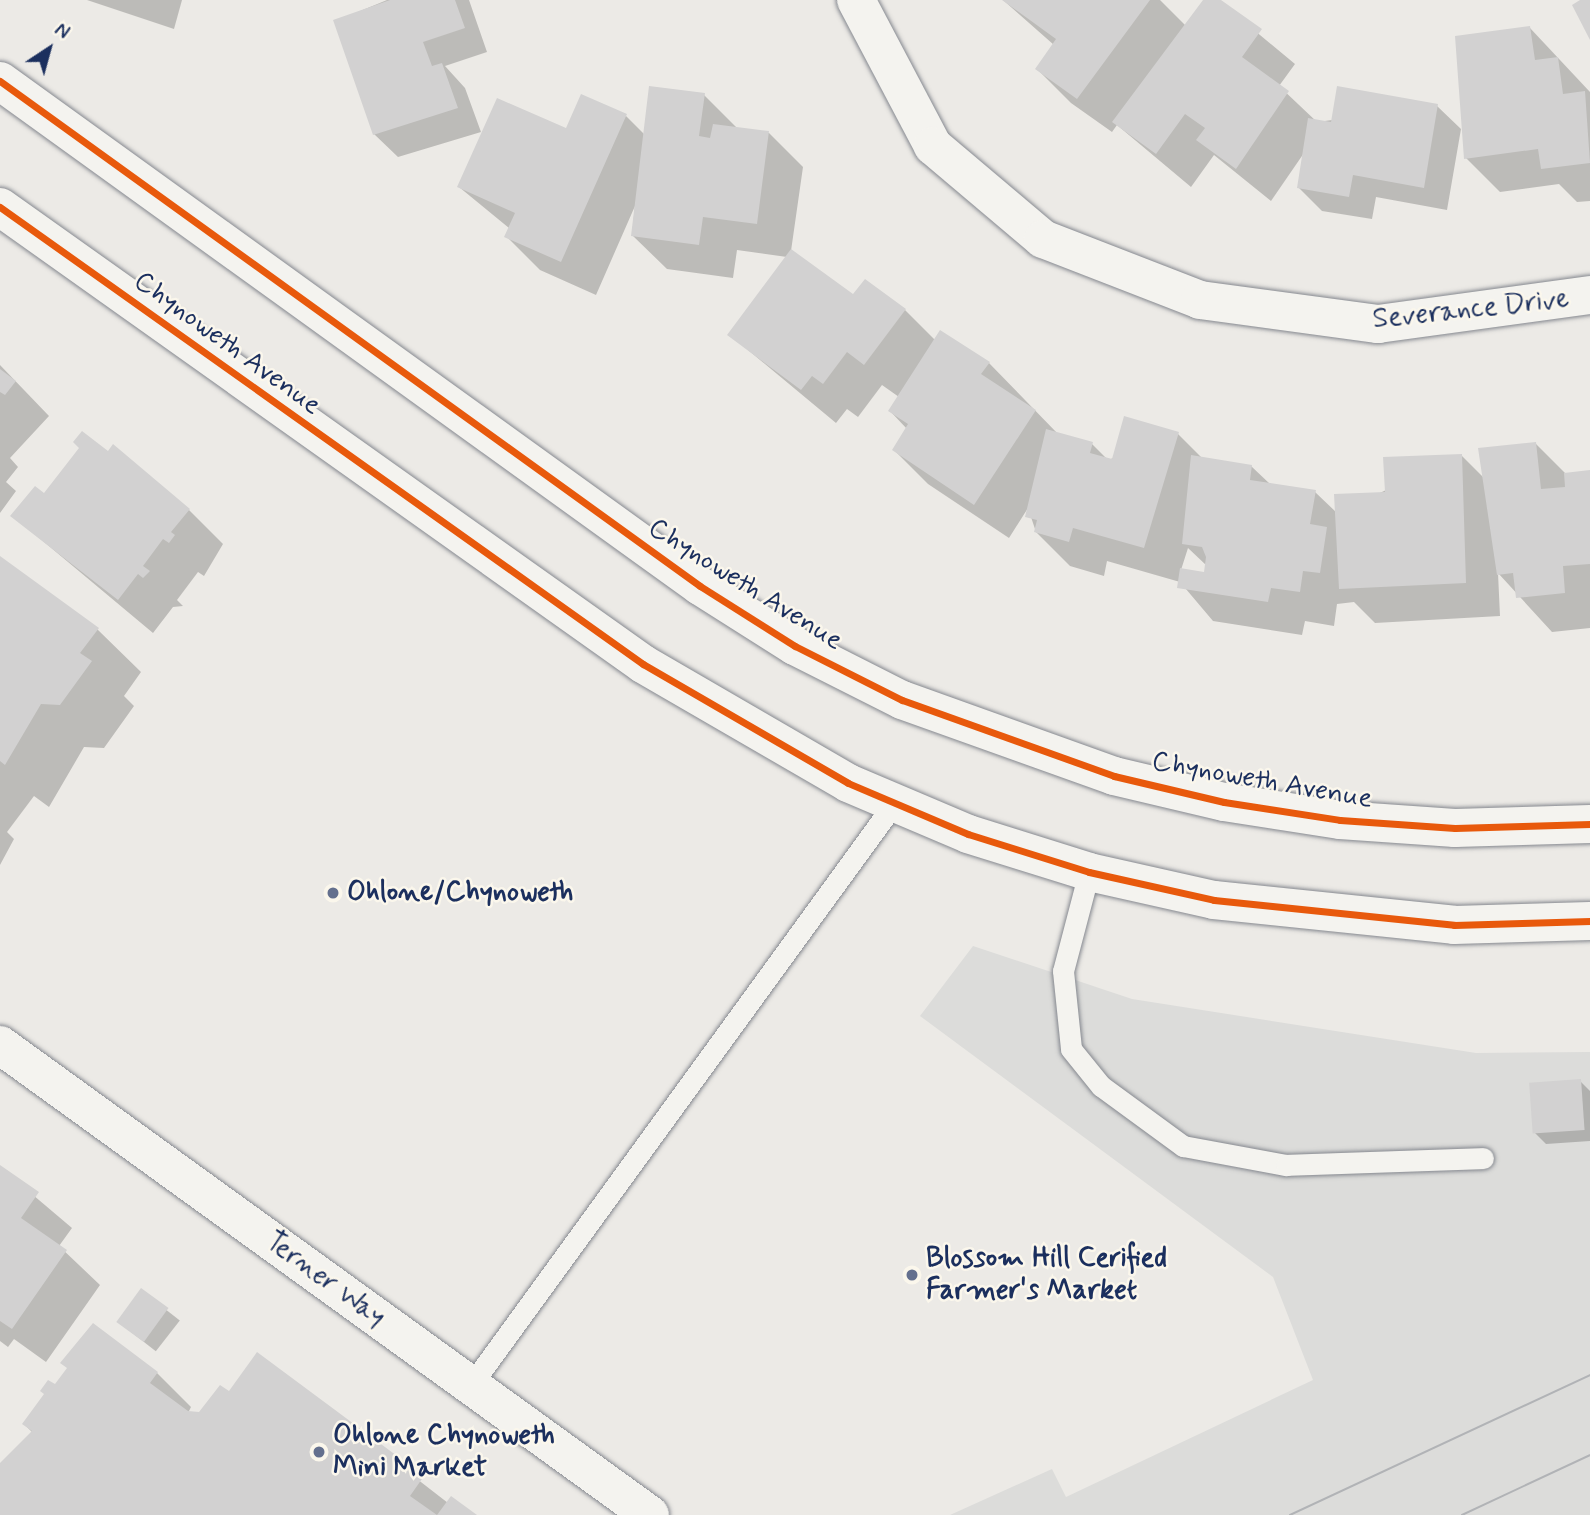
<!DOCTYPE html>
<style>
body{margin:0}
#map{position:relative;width:1590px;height:1515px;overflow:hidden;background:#eceae6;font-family:Mynerve,sans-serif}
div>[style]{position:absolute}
.built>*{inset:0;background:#dcdcda}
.shadow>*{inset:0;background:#0003;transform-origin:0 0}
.building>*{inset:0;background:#d2d1d1;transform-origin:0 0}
.roads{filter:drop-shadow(0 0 2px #85888f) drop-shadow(0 0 2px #85888f)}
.lane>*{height:21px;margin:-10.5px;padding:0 10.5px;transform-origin:10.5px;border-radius:10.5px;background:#f4f3ef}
.street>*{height:38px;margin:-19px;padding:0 19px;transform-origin:19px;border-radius:19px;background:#f4f3ef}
.tram>*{height:2px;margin:-1px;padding:0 1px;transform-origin:1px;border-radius:1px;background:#b1b3b6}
.cycleway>*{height:7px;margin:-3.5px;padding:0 3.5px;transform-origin:3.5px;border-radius:3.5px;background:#e8590c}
.dots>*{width:19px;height:19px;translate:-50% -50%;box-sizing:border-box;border:4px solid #fbf7ec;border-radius:50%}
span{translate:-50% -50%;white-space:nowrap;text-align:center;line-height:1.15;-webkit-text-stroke:5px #fbf7ec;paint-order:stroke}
.street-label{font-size:28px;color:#1b2f5e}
.poi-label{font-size:28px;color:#1b2f5e;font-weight:700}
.left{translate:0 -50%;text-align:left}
.north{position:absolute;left:14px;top:14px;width:70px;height:70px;-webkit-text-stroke:5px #fbf7ec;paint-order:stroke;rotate:36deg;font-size:19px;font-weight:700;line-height:28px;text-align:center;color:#1b2f5e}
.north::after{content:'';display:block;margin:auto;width:24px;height:32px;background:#1b2f5e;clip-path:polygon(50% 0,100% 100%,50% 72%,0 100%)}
</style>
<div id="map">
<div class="built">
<i style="clip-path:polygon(973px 946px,1132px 999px,1476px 1053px,1590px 1052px,1590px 1515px,950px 1515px,1052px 1469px,1066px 1497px,1313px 1380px,1273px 1277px,920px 1016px)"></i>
</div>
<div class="shadow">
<i style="clip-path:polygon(87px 0,182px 0,174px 29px)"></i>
<i style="clip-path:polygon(387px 0,469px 0,487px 52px,445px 66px,465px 88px,481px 132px,398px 157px,374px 134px,336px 21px)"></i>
<i style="clip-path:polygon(1003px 0,1160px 0,1186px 26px,1205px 0,1218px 0,1295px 64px,1279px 86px,1317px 122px,1437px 106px,1461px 129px,1447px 210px,1376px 197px,1372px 219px,1322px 211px,1298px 187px,1304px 153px,1271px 201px,1214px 155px,1191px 187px,1117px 125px,1112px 132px,1071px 103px,1037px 69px,1054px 45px)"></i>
<i style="clip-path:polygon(1530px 28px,1590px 92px,1590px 201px,1577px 202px,1559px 184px,1500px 192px,1466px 158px)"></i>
<i style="clip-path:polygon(evenodd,704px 95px,738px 129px,769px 133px,803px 167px,791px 251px,854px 297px,905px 310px,935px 340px,989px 363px,1058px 434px,1092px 444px,1108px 460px,1178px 434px,1203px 459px,1251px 466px,1270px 484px,1315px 492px,1337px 513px,1461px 455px,1485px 479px,1536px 444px,1566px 474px,1590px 471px,1590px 628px,1552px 632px,1498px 573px,1500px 616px,1375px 623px,1354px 602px,1337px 604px,1334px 626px,1305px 621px,1302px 635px,1213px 621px,1180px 582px,1107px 561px,1104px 576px,1070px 566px,1036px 532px,1028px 508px,1009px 538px,928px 484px,894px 450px,907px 429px,890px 411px,899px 397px,882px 385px,858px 417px,847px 409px,836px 423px,730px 335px,787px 257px,737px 250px,733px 278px,667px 269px,632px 235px,635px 206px,596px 295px,540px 270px,506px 236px,509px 228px,459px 187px,567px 130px,626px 116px,645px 135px,704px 95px,1188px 548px,1207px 566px,1205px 574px,1181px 570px,1188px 548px)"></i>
<i style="clip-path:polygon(0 365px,49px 416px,10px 458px,18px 467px,6px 482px,16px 491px,0 513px)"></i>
<i style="clip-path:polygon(44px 496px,189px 510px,223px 544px,204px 576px,198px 572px,177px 600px,183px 606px,173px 607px,153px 633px,13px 516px)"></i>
<i style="clip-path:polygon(0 560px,97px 629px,141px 672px,124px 696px,134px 706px,104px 748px,84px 747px,49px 807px,34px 796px,7px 832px,14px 839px,0 865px)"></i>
<i style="clip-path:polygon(1580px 1081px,1590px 1091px,1590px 1141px,1546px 1144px,1535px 1133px)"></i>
<i style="clip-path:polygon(0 1167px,72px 1228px,59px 1246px,100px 1285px,46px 1362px,14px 1339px,8px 1347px,0 1341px)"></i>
<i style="left:142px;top:1291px;width:48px;height:39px;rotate:38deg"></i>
<i style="clip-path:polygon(257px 1355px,448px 1503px,474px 1515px,0 1515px,0 1470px,33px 1433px,24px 1424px,55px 1387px,157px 1373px,191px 1407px,188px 1413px,200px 1414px,229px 1393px)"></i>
</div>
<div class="building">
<i style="clip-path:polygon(390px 0,455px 0,465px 28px,423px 42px,432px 66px,442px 63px,458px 108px,373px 135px,333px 20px)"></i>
<i style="clip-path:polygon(1002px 0,1150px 0,1077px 99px,1035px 69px,1056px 39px)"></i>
<i style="clip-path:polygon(1203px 0,1221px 0,1262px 29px,1242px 57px,1289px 91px,1236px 169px,1196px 140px,1205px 128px,1185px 114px,1156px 154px,1112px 122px)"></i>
<i style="clip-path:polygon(1580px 0,1590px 0,1590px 40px,1572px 5px)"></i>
<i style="clip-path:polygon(1530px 26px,1535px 60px,1558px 57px,1563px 94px,1585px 91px,1590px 163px,1541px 169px,1538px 149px,1464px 159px,1455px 36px)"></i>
<i style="clip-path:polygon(649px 86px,705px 93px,699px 136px,710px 138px,713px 124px,769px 131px,757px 224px,703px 217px,699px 245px,631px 236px)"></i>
<i style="clip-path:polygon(1337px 86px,1438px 104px,1424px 188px,1353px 175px,1349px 197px,1297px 188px,1308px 118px,1331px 122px)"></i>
<i style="clip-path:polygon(581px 94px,627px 114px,561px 262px,504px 237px,515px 213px,457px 187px,497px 98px,566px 128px)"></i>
<i style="clip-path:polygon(791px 249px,853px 294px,865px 279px,906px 309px,864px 365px,847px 352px,823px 384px,812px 376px,801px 390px,727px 335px)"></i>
<i style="clip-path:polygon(940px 330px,990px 362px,981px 374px,1036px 410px,974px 505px,892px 450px,908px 424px,888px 411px)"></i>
<i style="clip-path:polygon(0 369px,16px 381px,5px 395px,0 392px)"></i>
<i style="clip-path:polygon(1124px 416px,1179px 432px,1144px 548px,1073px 528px,1069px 542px,1034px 532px,1037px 520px,1025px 517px,1046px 429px,1093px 442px,1090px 453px,1112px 459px)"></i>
<i style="clip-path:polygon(82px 431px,108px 451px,113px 444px,190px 509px,171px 532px,175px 535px,169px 543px,163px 539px,143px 566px,150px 571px,143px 578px,138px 574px,118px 600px,10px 516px,35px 486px,44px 493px,79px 448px,73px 442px)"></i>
<i style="clip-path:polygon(1536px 442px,1541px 489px,1565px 487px,1564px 473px,1590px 470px,1590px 564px,1563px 566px,1565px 593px,1516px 598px,1513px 573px,1497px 575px,1478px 448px)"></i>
<i style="clip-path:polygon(1462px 454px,1466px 583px,1339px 589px,1334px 494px,1385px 492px,1383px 457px)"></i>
<i style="clip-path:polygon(1191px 455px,1252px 465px,1250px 480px,1316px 490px,1310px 524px,1327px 527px,1320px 573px,1303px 571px,1300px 592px,1271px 588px,1268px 602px,1177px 588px,1180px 568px,1204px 572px,1206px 557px,1202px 547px,1182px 544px)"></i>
<i style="clip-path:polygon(0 556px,99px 628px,80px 653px,92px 661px,60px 705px,41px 704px,5px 765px,0 761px)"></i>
<i style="left:1581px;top:1079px;width:51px;height:52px;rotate:86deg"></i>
<i style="clip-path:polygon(0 1165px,39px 1192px,21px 1218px,67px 1250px,12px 1329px,0 1321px)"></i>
<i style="left:141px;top:1288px;width:34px;height:42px;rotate:36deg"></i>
<i style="clip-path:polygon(93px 1323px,158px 1372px,150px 1383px,188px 1411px,199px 1412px,220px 1385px,229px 1391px,257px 1352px,424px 1476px,410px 1496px,437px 1515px,0 1515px,0 1463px,32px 1431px,22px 1424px,44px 1394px,40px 1391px,48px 1380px,55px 1384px,67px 1368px,60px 1363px)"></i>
<i style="clip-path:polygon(451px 1496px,477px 1515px,437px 1515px)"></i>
</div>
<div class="roads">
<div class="lane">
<i style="left:1089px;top:872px;width:102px;rotate:104.7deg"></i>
<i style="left:1063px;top:971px;width:78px;rotate:84.1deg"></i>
<i style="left:1071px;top:1049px;width:48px;rotate:51deg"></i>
<i style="left:1101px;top:1086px;width:102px;rotate:36.2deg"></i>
<i style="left:1183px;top:1146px;width:105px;rotate:10.5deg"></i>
<i style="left:1286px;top:1165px;width:197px;rotate:-2deg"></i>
<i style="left:471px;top:1385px;width:721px;rotate:-53.97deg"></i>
</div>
<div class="street">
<i style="left:856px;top:0;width:165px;rotate:62.2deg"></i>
<i style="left:933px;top:146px;width:144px;rotate:40.2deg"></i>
<i style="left:1043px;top:239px;width:168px;rotate:21.2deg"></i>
<i style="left:1200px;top:300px;width:180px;rotate:7.7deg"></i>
<i style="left:1378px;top:324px;width:214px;rotate:-7.8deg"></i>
<i style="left:0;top:81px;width:863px;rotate:35.81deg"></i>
<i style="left:700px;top:586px;width:112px;rotate:32.3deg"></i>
<i style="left:795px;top:646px;width:120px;rotate:26.8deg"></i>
<i style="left:902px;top:700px;width:225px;rotate:19.7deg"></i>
<i style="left:1114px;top:776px;width:113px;rotate:13.3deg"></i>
<i style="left:1224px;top:802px;width:117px;rotate:8.8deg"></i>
<i style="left:1340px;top:820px;width:115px;rotate:4deg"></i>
<i style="left:1455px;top:828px;width:135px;rotate:-1.7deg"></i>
<i style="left:0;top:207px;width:789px;rotate:35.4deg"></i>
<i style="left:643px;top:664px;width:237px;rotate:30.1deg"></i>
<i style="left:848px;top:783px;width:130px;rotate:23deg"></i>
<i style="left:968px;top:834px;width:127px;rotate:17.4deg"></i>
<i style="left:1089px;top:872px;width:128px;rotate:12.6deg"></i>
<i style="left:1214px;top:900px;width:241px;rotate:5.9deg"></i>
<i style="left:1454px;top:925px;width:136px;rotate:-1.7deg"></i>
<i style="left:0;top:1045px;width:802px;rotate:35.87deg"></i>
</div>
</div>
<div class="tram">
<i style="left:1290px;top:1515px;width:331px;rotate:-25deg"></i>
<i style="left:1462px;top:1515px;width:141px;rotate:-25.1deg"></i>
</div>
<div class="cycleway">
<i style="left:0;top:81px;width:863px;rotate:35.81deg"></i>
<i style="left:700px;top:586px;width:112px;rotate:32.3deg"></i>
<i style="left:795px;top:646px;width:120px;rotate:26.8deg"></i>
<i style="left:902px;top:700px;width:225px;rotate:19.7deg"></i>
<i style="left:1114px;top:776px;width:113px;rotate:13.3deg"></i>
<i style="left:1224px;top:802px;width:117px;rotate:8.8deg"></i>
<i style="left:1340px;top:820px;width:115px;rotate:4deg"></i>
<i style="left:1455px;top:828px;width:135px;rotate:-1.7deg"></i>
<i style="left:0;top:207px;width:789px;rotate:35.4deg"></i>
<i style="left:643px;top:664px;width:237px;rotate:30.1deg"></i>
<i style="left:848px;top:783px;width:130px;rotate:23deg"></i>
<i style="left:968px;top:834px;width:127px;rotate:17.4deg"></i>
<i style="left:1089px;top:872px;width:128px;rotate:12.6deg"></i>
<i style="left:1214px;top:900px;width:241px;rotate:5.9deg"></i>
<i style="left:1454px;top:925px;width:136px;rotate:-1.7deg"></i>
</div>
<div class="dots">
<i style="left:333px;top:893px;background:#64708e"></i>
<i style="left:912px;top:1275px;background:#64708e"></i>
<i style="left:319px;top:1452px;background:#64708e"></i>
</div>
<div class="street-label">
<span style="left:1471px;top:310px;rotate:-6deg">Severance Drive</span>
<span style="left:227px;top:344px;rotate:36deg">Chynoweth Avenue</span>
<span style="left:745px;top:585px;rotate:32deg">Chynoweth Avenue</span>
<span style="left:1262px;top:781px;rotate:10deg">Chynoweth Avenue</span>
<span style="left:325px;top:1280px;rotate:36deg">Terner Way</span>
</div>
<div class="poi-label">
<span class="left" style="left:347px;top:893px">Ohlone/Chynoweth</span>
<span class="left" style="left:926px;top:1275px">Blossom Hill Cerified<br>Farmer's Market</span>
<span class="left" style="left:333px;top:1452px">Ohlone Chynoweth<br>Mini Market</span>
</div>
<div class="north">N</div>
</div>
